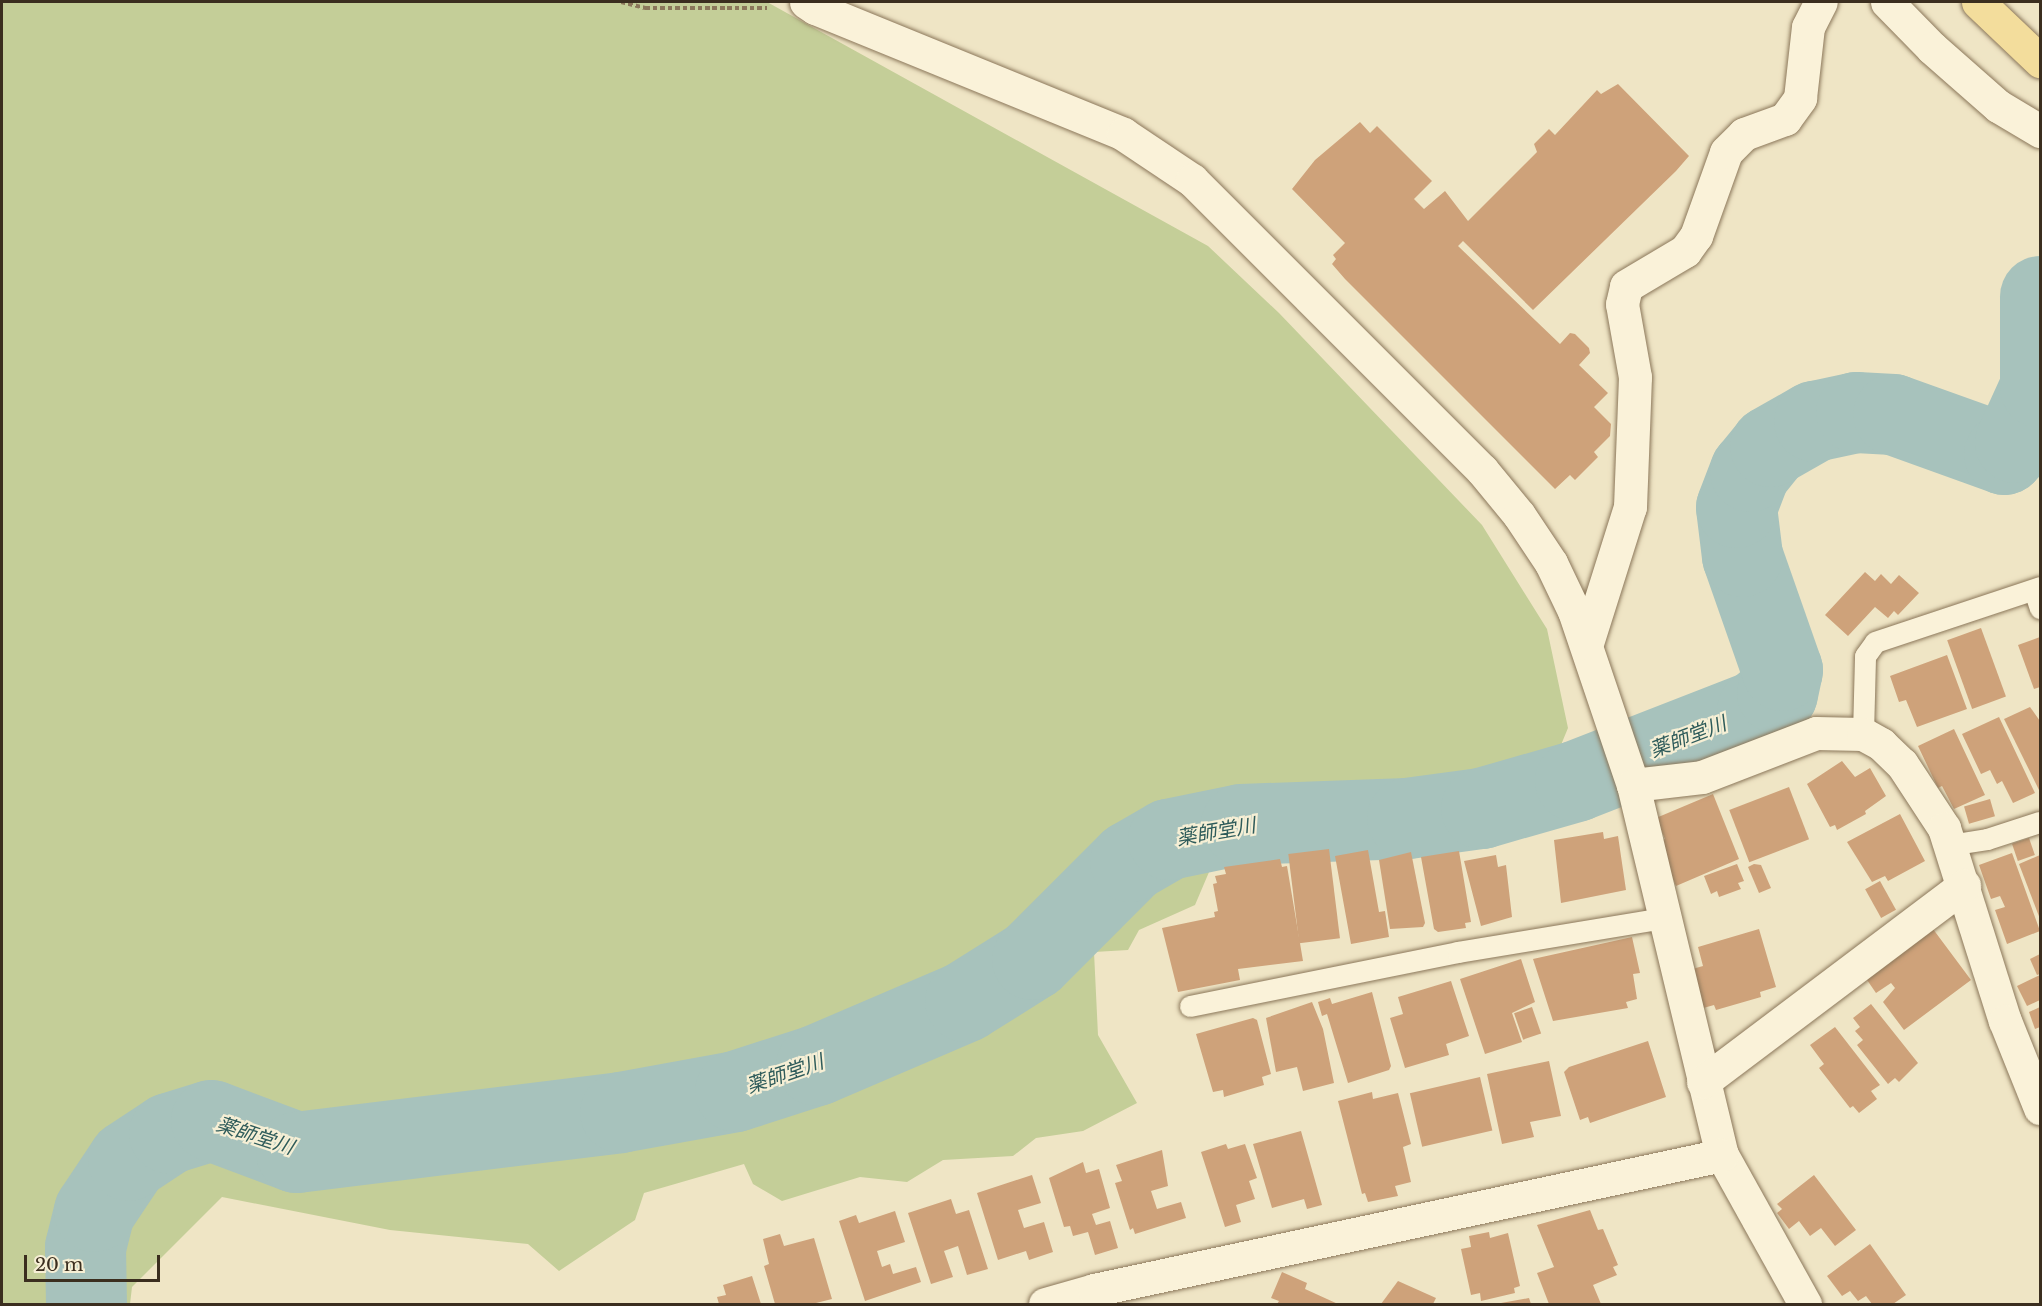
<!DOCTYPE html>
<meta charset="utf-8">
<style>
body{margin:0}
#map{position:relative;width:2042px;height:1306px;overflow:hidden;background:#efe5c5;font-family:"Libre Baskerville","Noto Sans JP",serif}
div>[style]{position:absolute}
.green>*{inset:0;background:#c4ce98}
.river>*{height:81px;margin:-40.5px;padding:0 40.5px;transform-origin:40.5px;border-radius:40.5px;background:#a7c2bc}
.building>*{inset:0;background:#cea27a;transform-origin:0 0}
.path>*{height:4px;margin-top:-2px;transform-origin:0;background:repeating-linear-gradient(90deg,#8b775a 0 4.5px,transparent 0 7.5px)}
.roads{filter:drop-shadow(0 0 2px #8b775a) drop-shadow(0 0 2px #8b775a)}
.service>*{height:21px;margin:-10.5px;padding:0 10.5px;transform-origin:10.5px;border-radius:10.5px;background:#faf2d9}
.minor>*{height:33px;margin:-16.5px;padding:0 16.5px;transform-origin:16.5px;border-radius:16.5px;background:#faf2d9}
.primary>*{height:33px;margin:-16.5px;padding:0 16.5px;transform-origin:16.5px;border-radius:16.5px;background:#f3dd9c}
span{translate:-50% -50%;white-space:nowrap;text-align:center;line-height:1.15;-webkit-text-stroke:4.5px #f6efd5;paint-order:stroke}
.water-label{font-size:20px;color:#2e5b5a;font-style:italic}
.frame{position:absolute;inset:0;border:3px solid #3b2e1f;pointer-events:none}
.scale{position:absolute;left:24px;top:1255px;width:136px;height:27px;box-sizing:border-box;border:3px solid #3b2e1f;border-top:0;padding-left:8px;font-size:18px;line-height:21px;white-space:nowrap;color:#3b2e1f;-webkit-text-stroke:4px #f6efd5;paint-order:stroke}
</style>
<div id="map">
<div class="green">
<i style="clip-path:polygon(2px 2px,767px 2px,1208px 246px,1279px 313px,1482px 525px,1547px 629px,1568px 728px,1532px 815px,1496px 835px,1392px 830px,1215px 858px,1195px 905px,1139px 930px,1128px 950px,1094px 952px,1098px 1035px,1137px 1103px,1083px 1131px,1036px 1138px,1013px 1156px,943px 1160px,907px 1182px,860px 1177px,782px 1201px,753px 1184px,744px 1164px,644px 1193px,635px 1220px,559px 1271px,528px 1244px,390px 1230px,222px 1197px,132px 1287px,130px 1304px,2px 1304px)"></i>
</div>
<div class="river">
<i style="left:86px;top:1304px;width:57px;rotate:-91deg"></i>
<i style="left:85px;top:1247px;width:37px;rotate:-76deg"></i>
<i style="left:94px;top:1211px;width:61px;rotate:-56.3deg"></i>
<i style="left:128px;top:1160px;width:49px;rotate:-33.4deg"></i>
<i style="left:169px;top:1133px;width:44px;rotate:-17.2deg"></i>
<i style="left:211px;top:1120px;width:91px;rotate:20.6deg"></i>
<i style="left:296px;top:1152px;width:326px;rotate:-7deg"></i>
<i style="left:620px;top:1112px;width:117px;rotate:-10.3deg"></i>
<i style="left:735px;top:1091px;width:85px;rotate:-17.8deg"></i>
<i style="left:816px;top:1065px;width:162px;rotate:-23.2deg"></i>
<i style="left:965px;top:1001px;width:79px;rotate:-32.1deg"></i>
<i style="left:1032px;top:959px;width:139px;rotate:-45deg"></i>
<i style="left:1130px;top:861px;width:44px;rotate:-30.1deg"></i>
<i style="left:1168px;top:839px;width:75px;rotate:-11.6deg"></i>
<i style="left:1241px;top:824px;width:166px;rotate:-2.1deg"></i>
<i style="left:1407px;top:818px;width:75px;rotate:-7.7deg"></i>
<i style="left:1481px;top:808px;width:98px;rotate:-16deg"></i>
<i style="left:1575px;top:781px;width:195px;rotate:-21.3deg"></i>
<i style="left:1757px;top:710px;width:26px;rotate:-40deg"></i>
<i style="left:1777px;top:693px;width:24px;rotate:-78deg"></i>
<i style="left:1782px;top:670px;width:121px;rotate:-109.3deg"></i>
<i style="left:1742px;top:556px;width:49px;rotate:-97deg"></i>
<i style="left:1736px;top:507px;width:39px;rotate:-69deg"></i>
<i style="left:1750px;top:471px;width:32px;rotate:-51deg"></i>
<i style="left:1770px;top:446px;width:51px;rotate:-29.6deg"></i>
<i style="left:1814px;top:421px;width:43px;rotate:-12.1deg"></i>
<i style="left:1856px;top:412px;width:37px;rotate:3deg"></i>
<i style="left:1893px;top:414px;width:118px;rotate:19.8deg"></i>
<i style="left:2004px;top:454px;width:16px;rotate:-47deg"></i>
<i style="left:2015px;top:442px;width:60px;rotate:-65.6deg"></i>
<i style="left:2040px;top:387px;width:91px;rotate:-90deg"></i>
</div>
<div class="building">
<i style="clip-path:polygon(1618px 84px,1689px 156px,1676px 171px,1533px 310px,1463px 241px,1458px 246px,1560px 344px,1570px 333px,1575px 334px,1589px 348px,1590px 353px,1579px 365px,1608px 393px,1594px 407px,1611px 424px,1610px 436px,1594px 452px,1598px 457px,1575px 480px,1570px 475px,1555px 489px,1345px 279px,1332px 264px,1336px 259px,1333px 255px,1345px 243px,1292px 189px,1315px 160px,1360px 122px,1370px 133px,1377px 126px,1432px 181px,1414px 199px,1424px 209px,1445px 191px,1468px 221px,1537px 152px,1534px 144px,1549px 129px,1555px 135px,1597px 90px,1601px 94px)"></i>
<i style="clip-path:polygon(1865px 572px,1875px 581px,1881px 574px,1891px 584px,1899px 575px,1919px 593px,1898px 615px,1894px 611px,1888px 618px,1875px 607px,1848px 636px,1825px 615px)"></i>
<i style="left:1981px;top:628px;width:73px;height:36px;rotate:70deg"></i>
<i style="clip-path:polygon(2040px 637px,2040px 687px,2034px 689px,2018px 645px)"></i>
<i style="clip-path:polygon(1947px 655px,1967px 709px,1917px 727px,1906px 700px,1899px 702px,1890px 676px)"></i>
<i style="clip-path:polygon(2030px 707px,2040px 721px,2040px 792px,2004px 719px)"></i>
<i style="clip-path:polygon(1999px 717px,2035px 793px,2013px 803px,2002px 781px,1997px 784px,1990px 770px,1981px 774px,1962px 734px)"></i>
<i style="clip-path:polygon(1954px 729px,1985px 795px,1954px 809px,1942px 786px,1938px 788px,1918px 746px)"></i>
<i style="clip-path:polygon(1842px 761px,1855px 777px,1870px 768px,1886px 796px,1865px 811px,1866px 814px,1837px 830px,1835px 825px,1830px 827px,1807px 784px)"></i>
<i style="left:1789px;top:787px;width:56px;height:64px;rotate:69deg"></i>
<i style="clip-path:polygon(1713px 794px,1739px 859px,1676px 886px,1658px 842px,1665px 839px,1656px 818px)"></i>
<i style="left:1990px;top:799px;width:18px;height:27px;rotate:74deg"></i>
<i style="clip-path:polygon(1900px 814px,1925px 861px,1888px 881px,1885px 876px,1872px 882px,1847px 842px)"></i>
<i style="clip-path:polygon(1603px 832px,1604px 839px,1618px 836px,1626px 890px,1561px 903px,1554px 840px)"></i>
<i style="left:2029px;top:838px;width:18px;height:18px;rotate:71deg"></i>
<i style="left:1329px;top:849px;width:90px;height:41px;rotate:83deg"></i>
<i style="clip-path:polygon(1368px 850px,1379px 912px,1385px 911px,1389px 937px,1351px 944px,1335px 856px)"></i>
<i style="clip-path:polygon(1459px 851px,1471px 922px,1465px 923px,1466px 928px,1438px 932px,1434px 929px,1421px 857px)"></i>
<i style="clip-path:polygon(1411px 852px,1425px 923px,1423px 927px,1390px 929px,1379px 860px)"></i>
<i style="clip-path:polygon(2012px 853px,2040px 931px,2007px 944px,1995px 910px,2005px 907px,2000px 896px,1991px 899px,1979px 865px)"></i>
<i style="clip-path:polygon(1496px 855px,1498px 867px,1506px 865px,1512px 917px,1481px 926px,1464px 861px)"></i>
<i style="clip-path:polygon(2040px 855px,2040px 919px,2019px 864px)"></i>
<i style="clip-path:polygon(1280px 859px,1282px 867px,1287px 866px,1303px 961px,1238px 969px,1240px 980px,1178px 992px,1162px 928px,1215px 917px,1214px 912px,1218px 911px,1213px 884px,1217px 883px,1215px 876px,1226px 874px,1224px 867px)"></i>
<i style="clip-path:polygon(1737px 864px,1744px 881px,1738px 883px,1741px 889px,1719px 897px,1717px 891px,1711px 894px,1704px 876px)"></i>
<i style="clip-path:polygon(1754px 864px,1761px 865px,1771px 888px,1759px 893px,1748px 867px)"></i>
<i style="left:1880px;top:881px;width:33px;height:17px;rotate:61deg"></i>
<i style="clip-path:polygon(1759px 929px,1776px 987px,1760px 992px,1761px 997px,1716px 1010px,1714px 1005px,1700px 1009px,1689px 970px,1703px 966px,1698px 947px)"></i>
<i style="clip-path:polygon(1933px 929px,1971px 980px,1904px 1030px,1883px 1002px,1895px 988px,1891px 983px,1876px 993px,1865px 977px)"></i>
<i style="clip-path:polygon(1632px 937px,1640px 973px,1633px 974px,1637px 999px,1626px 1002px,1628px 1008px,1553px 1021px,1533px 959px)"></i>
<i style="clip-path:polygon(2040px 954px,2040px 974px,2037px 975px,2030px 959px)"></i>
<i style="clip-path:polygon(1521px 959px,1535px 1002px,1512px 1013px,1522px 1042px,1485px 1054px,1460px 979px)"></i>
<i style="clip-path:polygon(2040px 975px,2040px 1000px,2027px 1006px,2017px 986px)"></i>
<i style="clip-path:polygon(1451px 981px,1469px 1036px,1446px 1044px,1449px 1055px,1405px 1068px,1390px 1018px,1403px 1014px,1398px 997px)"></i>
<i style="clip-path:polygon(1372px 992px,1391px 1066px,1389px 1070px,1348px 1083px,1327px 1014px,1322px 1016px,1318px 1002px,1330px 998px,1332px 1004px)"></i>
<i style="clip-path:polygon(1312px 1002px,1323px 1029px,1334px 1083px,1303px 1091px,1297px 1067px,1276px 1072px,1266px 1018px)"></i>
<i style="clip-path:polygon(1871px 1004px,1918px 1063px,1899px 1082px,1895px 1078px,1888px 1084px,1857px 1045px,1863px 1040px,1855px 1031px,1860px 1027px,1853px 1018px)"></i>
<i style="left:1532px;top:1007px;width:28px;height:19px;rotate:71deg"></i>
<i style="clip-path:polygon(2040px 1007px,2040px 1027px,2035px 1029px,2029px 1012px)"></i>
<i style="clip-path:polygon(1253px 1018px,1257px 1020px,1271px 1074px,1262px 1077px,1264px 1085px,1224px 1097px,1223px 1090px,1213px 1092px,1196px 1034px)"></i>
<i style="clip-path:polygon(1835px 1027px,1880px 1085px,1871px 1091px,1877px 1099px,1859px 1113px,1853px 1106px,1850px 1108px,1819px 1068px,1824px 1064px,1810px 1045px)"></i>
<i style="clip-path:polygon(1648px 1041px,1666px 1097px,1590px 1123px,1588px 1117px,1580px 1120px,1564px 1072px,1569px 1067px)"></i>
<i style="clip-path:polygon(1549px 1061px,1561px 1116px,1530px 1122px,1534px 1137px,1502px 1144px,1487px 1074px)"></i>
<i style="left:1480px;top:1077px;width:55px;height:72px;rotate:77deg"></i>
<i style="clip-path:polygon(1372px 1092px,1373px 1099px,1398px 1093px,1411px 1144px,1403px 1147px,1411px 1182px,1395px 1186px,1398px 1196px,1368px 1202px,1365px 1193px,1362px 1194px,1338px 1101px)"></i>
<i style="clip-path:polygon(1301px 1131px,1322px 1205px,1307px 1209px,1304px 1199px,1272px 1208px,1253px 1144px)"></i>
<i style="clip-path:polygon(1226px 1144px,1228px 1149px,1245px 1144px,1257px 1178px,1249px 1181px,1255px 1199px,1236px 1205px,1241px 1222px,1225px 1227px,1201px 1152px)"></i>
<i style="clip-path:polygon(1162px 1150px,1168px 1186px,1151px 1191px,1157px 1209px,1181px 1202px,1186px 1218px,1135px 1234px,1133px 1228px,1130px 1230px,1115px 1183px,1122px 1181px,1116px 1165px)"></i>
<i style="clip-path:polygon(1083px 1162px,1086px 1173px,1099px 1169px,1110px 1208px,1092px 1214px,1096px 1225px,1110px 1221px,1118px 1248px,1095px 1255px,1088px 1232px,1073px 1236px,1070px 1226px,1064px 1227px,1049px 1178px)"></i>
<i style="clip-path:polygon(1032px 1175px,1041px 1203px,1018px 1210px,1024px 1228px,1044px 1222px,1053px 1252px,1029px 1260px,1026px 1251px,998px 1260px,977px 1193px)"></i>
<i style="clip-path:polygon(1814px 1175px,1856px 1230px,1835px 1246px,1821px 1228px,1810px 1236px,1799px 1221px,1789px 1229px,1777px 1213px,1782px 1209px,1777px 1204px)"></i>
<i style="clip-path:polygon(951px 1199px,956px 1214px,969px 1210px,988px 1269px,967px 1275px,958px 1246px,944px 1251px,953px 1277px,931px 1284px,908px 1213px)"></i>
<i style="clip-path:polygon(1590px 1210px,1598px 1230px,1603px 1229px,1618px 1265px,1613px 1267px,1617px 1275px,1593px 1285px,1601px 1304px,1549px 1304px,1537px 1273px,1554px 1267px,1537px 1225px)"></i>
<i style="clip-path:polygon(895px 1211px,905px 1242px,877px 1251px,882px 1267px,890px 1264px,893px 1274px,916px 1267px,921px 1282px,865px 1301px,839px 1221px,856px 1215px,859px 1223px)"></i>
<i style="clip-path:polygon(1489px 1232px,1490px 1238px,1508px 1233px,1520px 1286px,1514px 1288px,1515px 1293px,1481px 1301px,1480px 1293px,1471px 1295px,1461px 1249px,1471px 1247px,1469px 1236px)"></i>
<i style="clip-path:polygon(780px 1234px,784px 1246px,814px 1238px,832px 1299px,812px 1304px,775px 1304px,764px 1266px,769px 1264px,763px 1239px)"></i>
<i style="clip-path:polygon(1870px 1244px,1906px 1295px,1893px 1304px,1872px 1304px,1866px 1296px,1858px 1301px,1850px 1291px,1842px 1296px,1827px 1276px)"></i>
<i style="clip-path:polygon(1282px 1272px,1307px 1283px,1305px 1289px,1338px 1304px,1277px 1304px,1279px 1301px,1271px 1298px)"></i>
<i style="clip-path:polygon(752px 1276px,761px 1304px,719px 1304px,717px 1297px,726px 1295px,723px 1285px)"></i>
<i style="clip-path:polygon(1398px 1281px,1436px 1298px,1433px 1304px,1381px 1304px)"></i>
<i style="clip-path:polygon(1529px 1298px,1531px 1304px,1501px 1304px,1501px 1303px)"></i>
</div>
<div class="path">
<i style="left:621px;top:2px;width:25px;rotate:14deg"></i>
<i style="left:645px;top:8px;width:122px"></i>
</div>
<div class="roads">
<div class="service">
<i style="left:2034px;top:590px;width:19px;rotate:72deg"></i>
<i style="left:1863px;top:734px;width:78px;rotate:-88.5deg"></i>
<i style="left:1865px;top:656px;width:17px;rotate:-54deg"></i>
<i style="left:1875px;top:642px;width:174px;rotate:-18.4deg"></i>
<i style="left:1949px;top:845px;width:38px;rotate:-9deg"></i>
<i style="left:1987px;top:839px;width:55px;rotate:-18.1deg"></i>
<i style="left:1190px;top:1006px;width:273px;rotate:-11.4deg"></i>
<i style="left:1458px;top:952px;width:209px;rotate:-9.4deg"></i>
</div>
<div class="minor">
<i style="left:806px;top:2px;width:11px;rotate:34deg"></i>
<i style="left:815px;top:8px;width:333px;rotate:22.2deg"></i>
<i style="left:1123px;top:134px;width:83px;rotate:33.7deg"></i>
<i style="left:1192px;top:180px;width:410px;rotate:45deg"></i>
<i style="left:1482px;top:470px;width:58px;rotate:50.6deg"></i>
<i style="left:1519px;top:515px;width:58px;rotate:56.3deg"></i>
<i style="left:1551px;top:563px;width:53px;rotate:64.4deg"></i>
<i style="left:1574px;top:611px;width:184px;rotate:71.3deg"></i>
<i style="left:1633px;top:785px;width:381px;rotate:76.5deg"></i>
<i style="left:1722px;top:1155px;width:171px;rotate:60.9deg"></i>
<i style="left:1887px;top:2px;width:64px;rotate:45.6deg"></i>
<i style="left:1932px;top:48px;width:88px;rotate:41.3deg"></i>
<i style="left:1998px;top:106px;width:49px;rotate:30.8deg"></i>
<i style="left:1587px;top:643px;width:143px;rotate:-72.5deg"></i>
<i style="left:1630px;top:507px;width:130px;rotate:-87.8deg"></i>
<i style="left:1635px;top:377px;width:74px;rotate:-100.1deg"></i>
<i style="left:1622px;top:304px;width:18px;rotate:-77deg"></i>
<i style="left:1626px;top:286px;width:69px;rotate:-30.7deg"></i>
<i style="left:1685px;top:251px;width:19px;rotate:-54deg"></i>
<i style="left:1696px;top:236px;width:89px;rotate:-70.3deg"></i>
<i style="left:1726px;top:152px;width:25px;rotate:-45deg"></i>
<i style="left:1744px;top:134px;width:44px;rotate:-20.1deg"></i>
<i style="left:1785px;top:119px;width:26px;rotate:-54deg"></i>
<i style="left:1800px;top:98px;width:71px;rotate:-83.6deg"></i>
<i style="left:1808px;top:27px;width:28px;rotate:-63deg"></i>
<i style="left:1633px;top:785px;width:69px;rotate:-6.6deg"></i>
<i style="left:1702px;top:777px;width:122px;rotate:-21.1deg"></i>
<i style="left:1816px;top:733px;width:47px;rotate:1.2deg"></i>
<i style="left:1863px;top:734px;width:21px;rotate:29deg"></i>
<i style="left:1881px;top:744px;width:29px;rotate:44deg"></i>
<i style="left:1902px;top:764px;width:77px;rotate:56.7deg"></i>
<i style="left:1944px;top:828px;width:202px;rotate:72.5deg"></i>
<i style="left:2005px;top:1021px;width:94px;rotate:68.1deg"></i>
<i style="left:1703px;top:1082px;width:327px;rotate:-37deg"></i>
<i style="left:1045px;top:1304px;width:51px;rotate:-15.9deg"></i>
<i style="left:1094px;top:1290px;width:642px;rotate:-12.13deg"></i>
</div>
<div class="primary">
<i style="left:1978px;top:2px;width:86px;rotate:43.6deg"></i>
</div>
</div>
<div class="water-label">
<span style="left:1688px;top:737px;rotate:-21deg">薬師堂川</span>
<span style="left:1216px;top:832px;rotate:-10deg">薬師堂川</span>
<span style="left:785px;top:1074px;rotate:-19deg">薬師堂川</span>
<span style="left:255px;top:1136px;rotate:18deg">薬師堂川</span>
</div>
<div class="frame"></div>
<div class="scale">20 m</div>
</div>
